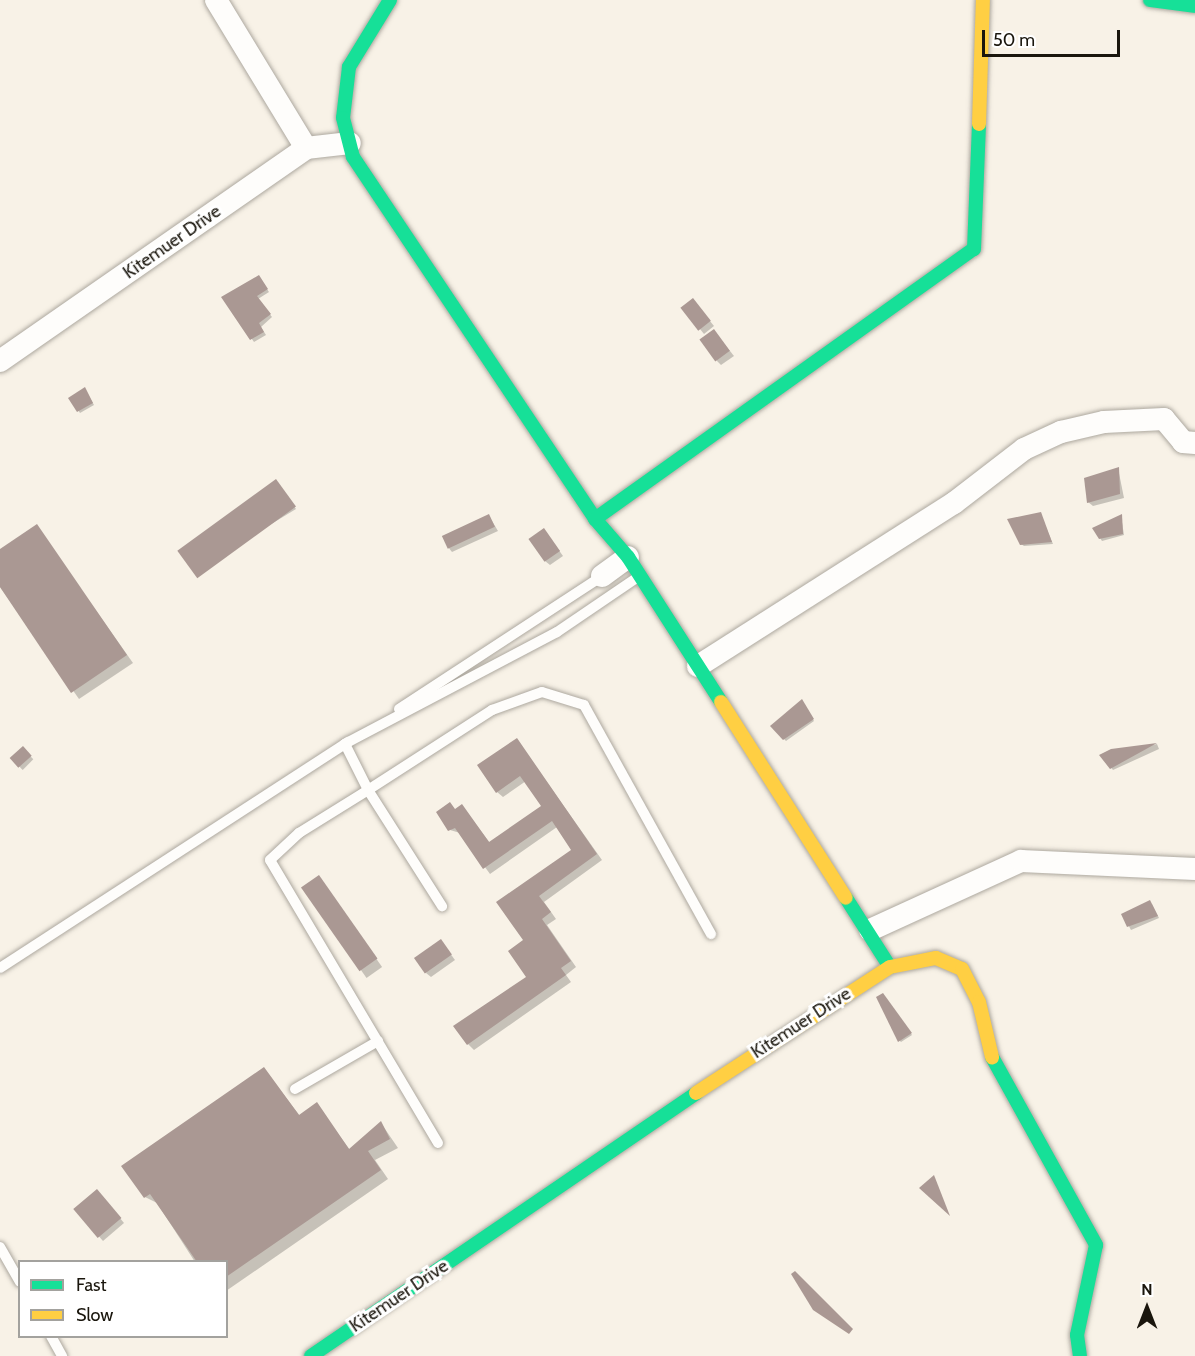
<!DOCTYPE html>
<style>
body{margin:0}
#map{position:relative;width:1195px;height:1356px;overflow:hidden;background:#f8f2e7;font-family:Cabin,sans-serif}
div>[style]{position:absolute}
.shadow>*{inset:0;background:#0003;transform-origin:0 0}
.building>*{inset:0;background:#aa9893;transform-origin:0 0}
.roads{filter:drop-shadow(0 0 2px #ada89f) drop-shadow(0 0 2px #ada89f)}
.lane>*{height:10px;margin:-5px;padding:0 5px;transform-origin:5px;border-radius:5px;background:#fefdfb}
.street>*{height:22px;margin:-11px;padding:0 11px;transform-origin:11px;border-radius:11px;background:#fefdfb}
.fast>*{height:14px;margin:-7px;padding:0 7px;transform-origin:7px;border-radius:7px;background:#16e098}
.slow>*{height:14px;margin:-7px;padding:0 7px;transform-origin:7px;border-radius:7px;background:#ffcf43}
span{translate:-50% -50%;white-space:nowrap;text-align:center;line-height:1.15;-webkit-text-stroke:6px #fff;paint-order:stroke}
.street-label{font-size:18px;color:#1a160d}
.legend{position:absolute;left:18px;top:1260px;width:210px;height:78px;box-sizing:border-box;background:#fff;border:2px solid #a3a29e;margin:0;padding:8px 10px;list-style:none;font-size:18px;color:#1a160d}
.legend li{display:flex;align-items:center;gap:12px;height:30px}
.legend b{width:30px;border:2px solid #a3a29e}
.north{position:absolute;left:1117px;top:1278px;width:60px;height:60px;-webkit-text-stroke:4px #fff;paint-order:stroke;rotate:0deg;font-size:16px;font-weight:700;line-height:24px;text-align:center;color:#1a160d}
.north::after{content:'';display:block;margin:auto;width:21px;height:27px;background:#1a160d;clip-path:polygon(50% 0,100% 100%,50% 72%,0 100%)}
.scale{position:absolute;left:982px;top:30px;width:138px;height:27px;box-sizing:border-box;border:3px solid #1a160d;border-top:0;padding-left:8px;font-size:18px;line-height:21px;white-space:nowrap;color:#1a160d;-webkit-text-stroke:4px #fff;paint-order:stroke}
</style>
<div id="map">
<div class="shadow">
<i style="clip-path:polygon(261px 280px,269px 292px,258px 299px,272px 317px,261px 327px,266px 335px,254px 342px,223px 298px)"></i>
<i style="clip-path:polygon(697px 305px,714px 326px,704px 334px,683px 308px)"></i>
<i style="clip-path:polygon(718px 336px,734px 356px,721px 365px,717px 361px)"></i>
<i style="clip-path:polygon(86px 391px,94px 405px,80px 413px,70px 398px)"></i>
<i style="clip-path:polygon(1118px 468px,1124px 498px,1093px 506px,1088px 502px)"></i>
<i style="clip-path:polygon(277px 483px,296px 509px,194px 571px,192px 569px)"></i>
<i style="clip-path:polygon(1040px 513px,1053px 544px,1024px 546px,1021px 544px)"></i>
<i style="clip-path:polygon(489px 516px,498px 531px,452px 552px,448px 547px)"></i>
<i style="clip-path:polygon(1121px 516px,1124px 535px,1102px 541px,1100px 538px)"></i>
<i style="clip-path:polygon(36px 526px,133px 663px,79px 699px,0 587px,0 551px)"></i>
<i style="clip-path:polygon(548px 535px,563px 556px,550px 565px,545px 561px)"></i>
<i style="clip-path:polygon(803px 703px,814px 721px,786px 741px,772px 727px)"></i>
<i style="clip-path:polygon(517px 740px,602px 860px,544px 902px,556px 919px,547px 925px,576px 967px,566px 975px,571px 982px,474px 1050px,468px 1044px,528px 977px,525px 941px,498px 903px,573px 850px,557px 827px,490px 874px,460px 833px,450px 830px,462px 806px,490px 843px,543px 806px,526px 781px,503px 797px,497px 792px)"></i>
<i style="clip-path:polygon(1157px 744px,1159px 749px,1113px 770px,1102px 756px)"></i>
<i style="left:22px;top:748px;width:16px;height:15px;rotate:45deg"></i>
<i style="left:319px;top:877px;width:110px;height:19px;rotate:55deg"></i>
<i style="clip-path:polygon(1152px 904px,1159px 918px,1131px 930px,1123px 915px)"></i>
<i style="clip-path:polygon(441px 941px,455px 960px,431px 977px,426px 973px)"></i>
<i style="clip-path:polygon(884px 997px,912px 1035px,901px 1042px,900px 1041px)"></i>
<i style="clip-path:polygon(264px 1069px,300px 1116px,316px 1104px,350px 1150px,381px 1123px,398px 1148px,375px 1160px,388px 1179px,226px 1291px,226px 1262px,195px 1262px,157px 1203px,145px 1197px)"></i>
<i style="clip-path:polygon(102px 1196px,124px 1223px,103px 1241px,75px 1209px)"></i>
</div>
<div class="building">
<i style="clip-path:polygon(259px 275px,268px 289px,257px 296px,271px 314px,259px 323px,264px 332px,250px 340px,221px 297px)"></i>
<i style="left:693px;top:298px;width:29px;height:16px;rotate:52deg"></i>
<i style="left:714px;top:329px;width:27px;height:18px;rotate:54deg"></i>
<i style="clip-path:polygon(85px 387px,93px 403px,77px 412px,68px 398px)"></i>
<i style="clip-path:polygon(1119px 467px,1120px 494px,1087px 503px,1084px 478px)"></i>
<i style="left:276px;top:479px;width:34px;height:122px;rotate:54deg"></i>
<i style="clip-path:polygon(1041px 512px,1052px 542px,1020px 545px,1007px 519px)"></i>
<i style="left:489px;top:514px;width:14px;height:52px;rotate:65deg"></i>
<i style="clip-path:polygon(1122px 514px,1123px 534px,1099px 539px,1092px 528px)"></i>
<i style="clip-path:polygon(37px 524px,127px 655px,71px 693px,0 587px,0 549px)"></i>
<i style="left:544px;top:528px;width:28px;height:19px;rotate:55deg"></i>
<i style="clip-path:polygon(802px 699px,814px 719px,783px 740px,770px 726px)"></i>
<i style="clip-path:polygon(517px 738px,597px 854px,539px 896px,551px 912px,542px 919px,571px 961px,561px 968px,566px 975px,467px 1045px,453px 1026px,526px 977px,508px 951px,523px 940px,496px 902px,571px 850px,552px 821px,483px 869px,455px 828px,448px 831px,436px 812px,450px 802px,455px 809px,462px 804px,489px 842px,541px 806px,520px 776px,496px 793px,477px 765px)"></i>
<i style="clip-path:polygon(1157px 743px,1110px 769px,1099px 755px,1111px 749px)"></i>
<i style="left:23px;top:746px;width:13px;height:18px;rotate:48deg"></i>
<i style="left:319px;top:875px;width:102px;height:22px;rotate:55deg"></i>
<i style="clip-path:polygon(1150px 900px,1158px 916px,1127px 927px,1121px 914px)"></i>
<i style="left:441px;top:939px;width:19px;height:33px;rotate:55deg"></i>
<i style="clip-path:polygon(883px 993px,912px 1033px,898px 1042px,876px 997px)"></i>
<i style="clip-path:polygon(264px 1067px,299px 1115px,317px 1102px,349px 1149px,381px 1121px,390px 1139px,368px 1151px,381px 1170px,226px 1277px,226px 1262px,197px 1262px,150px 1194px,144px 1198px,121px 1166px)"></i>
<i style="clip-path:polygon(934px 1175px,950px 1216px,919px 1188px)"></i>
<i style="left:97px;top:1189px;width:38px;height:31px;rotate:50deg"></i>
<i style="clip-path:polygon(795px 1271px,853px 1329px,849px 1334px,813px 1310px,791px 1274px)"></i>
</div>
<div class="roads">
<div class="lane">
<i style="left:638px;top:577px;width:98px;rotate:145.8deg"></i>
<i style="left:557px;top:632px;width:240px;rotate:152.2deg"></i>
<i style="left:345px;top:744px;width:51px;rotate:63.4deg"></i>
<i style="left:368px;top:790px;width:148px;rotate:-32.8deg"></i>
<i style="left:492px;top:710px;width:53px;rotate:-19.8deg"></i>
<i style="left:542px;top:692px;width:44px;rotate:17.2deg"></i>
<i style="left:584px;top:705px;width:262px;rotate:61deg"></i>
<i style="left:399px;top:709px;width:243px;rotate:-33.2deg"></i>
<i style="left:0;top:968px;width:415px;rotate:-33deg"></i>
<i style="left:295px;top:1089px;width:96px;rotate:-30deg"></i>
<i style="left:438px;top:1143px;width:329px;rotate:-120.7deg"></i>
<i style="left:270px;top:860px;width:40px;rotate:-43deg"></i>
<i style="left:299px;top:833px;width:81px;rotate:-31.9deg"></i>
<i style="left:368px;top:790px;width:138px;rotate:57.5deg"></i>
<i style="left:0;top:1247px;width:40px;rotate:60.3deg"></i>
<i style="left:51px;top:1336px;width:23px;rotate:61deg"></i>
</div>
<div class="street">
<i style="left:216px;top:0;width:173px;rotate:58.7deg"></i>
<i style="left:0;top:361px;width:373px;rotate:-34.8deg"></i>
<i style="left:306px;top:148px;width:44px;rotate:-6.5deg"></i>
<i style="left:602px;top:576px;width:32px;rotate:-36deg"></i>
<i style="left:698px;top:666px;width:303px;rotate:-32.5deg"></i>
<i style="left:954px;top:503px;width:88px;rotate:-37.6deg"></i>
<i style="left:1024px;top:449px;width:41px;rotate:-24.7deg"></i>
<i style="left:1061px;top:432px;width:44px;rotate:-13.1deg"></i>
<i style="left:1104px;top:422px;width:60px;rotate:-2.9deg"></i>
<i style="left:1164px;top:419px;width:30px;rotate:50deg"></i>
<i style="left:1183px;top:442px;width:12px;rotate:5deg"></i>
<i style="left:870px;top:930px;width:166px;rotate:-24.6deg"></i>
<i style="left:1021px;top:861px;width:174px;rotate:2.6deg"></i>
</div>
<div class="fast">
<i style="left:390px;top:0;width:79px;rotate:121.5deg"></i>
<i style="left:349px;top:67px;width:51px;rotate:96.7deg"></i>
<i style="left:343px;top:118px;width:40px;rotate:75.6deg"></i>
<i style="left:353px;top:157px;width:435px;rotate:56.2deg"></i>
<i style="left:595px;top:519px;width:50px;rotate:49deg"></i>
<i style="left:628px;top:557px;width:172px;rotate:57.3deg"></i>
<i style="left:1150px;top:0;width:45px;rotate:7.6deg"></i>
<i style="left:595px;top:519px;width:465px;rotate:-35.5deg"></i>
<i style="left:974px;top:249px;width:125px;rotate:-87.7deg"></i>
<i style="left:846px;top:898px;width:82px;rotate:57.5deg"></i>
<i style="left:992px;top:1057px;width:215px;rotate:61deg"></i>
<i style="left:1096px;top:1245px;width:92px;rotate:101.9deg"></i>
<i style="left:1077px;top:1335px;width:21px;rotate:82deg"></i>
<i style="left:311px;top:1356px;width:466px;rotate:-34.3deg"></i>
</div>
<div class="slow">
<i style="left:979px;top:124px;width:124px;rotate:-88.2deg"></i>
<i style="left:721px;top:702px;width:232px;rotate:57.5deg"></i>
<i style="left:696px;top:1093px;width:231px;rotate:-33deg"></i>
<i style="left:890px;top:967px;width:47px;rotate:-11.1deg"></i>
<i style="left:936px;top:958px;width:28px;rotate:23deg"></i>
<i style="left:962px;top:969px;width:37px;rotate:63deg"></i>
<i style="left:979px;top:1002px;width:57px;rotate:76.7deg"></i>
</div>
</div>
<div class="street-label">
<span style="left:172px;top:242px;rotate:-35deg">Kitemuer Drive</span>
<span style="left:801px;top:1023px;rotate:-33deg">Kitemuer Drive</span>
<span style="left:399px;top:1296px;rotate:-34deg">Kitemuer Drive</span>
</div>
<ul class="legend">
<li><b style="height:8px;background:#16e098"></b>Fast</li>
<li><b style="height:8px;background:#ffcf43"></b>Slow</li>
</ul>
<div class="north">N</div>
<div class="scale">50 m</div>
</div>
